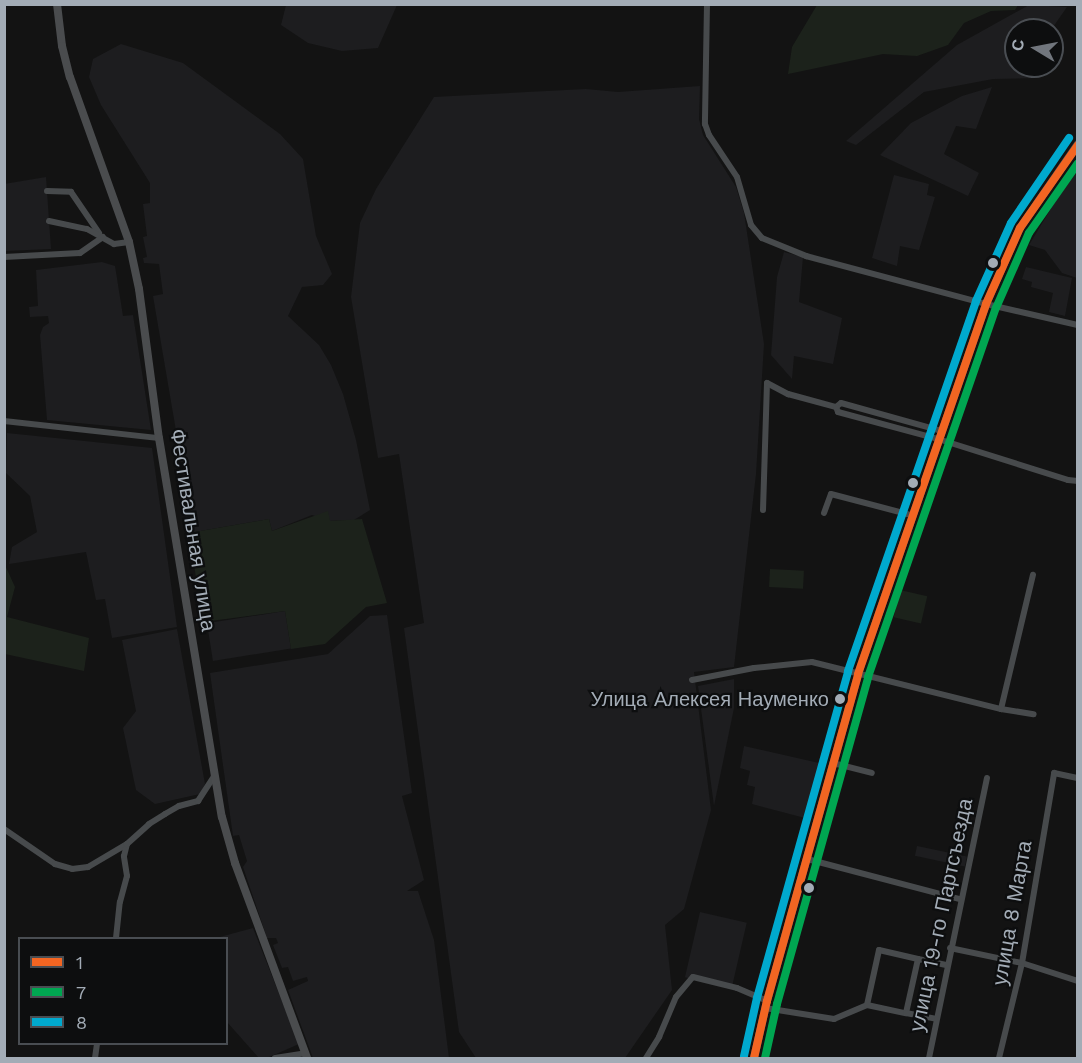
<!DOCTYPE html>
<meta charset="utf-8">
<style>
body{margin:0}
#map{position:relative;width:1082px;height:1063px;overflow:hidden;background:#131313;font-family:"Work Sans",sans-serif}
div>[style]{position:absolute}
.built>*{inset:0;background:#1d1d1f;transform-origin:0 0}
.green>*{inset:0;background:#1c221b;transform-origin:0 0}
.minor>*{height:6px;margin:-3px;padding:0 3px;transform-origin:3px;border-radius:3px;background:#474a4c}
.major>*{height:8px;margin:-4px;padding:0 4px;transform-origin:4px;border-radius:4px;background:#4a4c4e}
.bus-1>*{height:8px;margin:-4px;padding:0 4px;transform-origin:4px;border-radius:4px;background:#f26522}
.bus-2>*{height:8px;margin:-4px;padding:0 4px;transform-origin:4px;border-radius:4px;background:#00a651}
.bus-3>*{height:8px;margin:-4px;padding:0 4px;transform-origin:4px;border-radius:4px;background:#00a9ce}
.dots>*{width:16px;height:16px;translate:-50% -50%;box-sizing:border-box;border:3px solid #0d0e0f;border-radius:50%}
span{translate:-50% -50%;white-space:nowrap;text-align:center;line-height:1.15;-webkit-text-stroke:4.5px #0d0e0f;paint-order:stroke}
.bus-label{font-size:20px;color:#a3acb6}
.right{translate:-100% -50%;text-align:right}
.street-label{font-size:21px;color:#a3acb6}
.frame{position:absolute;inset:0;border:6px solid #a3acb6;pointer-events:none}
.legend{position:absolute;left:18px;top:937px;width:210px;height:108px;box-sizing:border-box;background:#0d0e0f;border:2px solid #494d52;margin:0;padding:8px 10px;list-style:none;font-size:18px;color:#a3acb6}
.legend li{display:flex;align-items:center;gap:12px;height:30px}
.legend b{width:30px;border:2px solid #494d52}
.north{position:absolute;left:1004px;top:18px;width:60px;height:60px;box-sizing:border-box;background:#0d0e0f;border:2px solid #494d52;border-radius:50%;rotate:280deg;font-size:16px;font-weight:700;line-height:24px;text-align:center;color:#a3acb6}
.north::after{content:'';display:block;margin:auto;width:21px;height:27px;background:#71767d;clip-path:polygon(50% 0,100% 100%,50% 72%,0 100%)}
</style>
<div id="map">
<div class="built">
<i style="clip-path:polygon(286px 5px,286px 4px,397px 5px,378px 48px,342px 51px,308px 43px,281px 25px)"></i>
<i style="clip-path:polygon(1029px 5px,1067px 7px,1051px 30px,1016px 30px,1016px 66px,1040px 66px,1037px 78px,993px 79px,924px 92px,856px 145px,846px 141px,957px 45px)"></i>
<i style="clip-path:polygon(121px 44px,183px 63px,280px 134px,303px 159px,316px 236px,332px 274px,323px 285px,302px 287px,288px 316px,319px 345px,331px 365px,343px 394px,356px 440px,370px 510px,354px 520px,329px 521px,312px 515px,272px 531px,269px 519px,189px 533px,184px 509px,189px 507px,153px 296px,163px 294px,159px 264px,144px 263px,143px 258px,147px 257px,143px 237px,147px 236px,143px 204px,150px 203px,150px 183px,101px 105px,89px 77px,93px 59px)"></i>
<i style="clip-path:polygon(700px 86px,699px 119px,703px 135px,736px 187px,744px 213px,764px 344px,756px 474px,734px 667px,694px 672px,711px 810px,684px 909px,665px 925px,672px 990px,625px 1058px,476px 1058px,459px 1032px,404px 628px,424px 623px,399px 454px,378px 458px,351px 297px,360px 223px,376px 189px,434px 97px,586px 89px,618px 92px)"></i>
<i style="clip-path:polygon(992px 87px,976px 129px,956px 126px,944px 154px,979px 173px,968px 196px,880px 155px,911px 123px,962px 96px)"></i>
<i style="clip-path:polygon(1077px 172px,1077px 278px,1062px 273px,1045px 250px,1029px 245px,1058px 197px)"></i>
<i style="clip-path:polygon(894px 175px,929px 184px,927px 195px,935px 197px,919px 250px,900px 246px,897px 266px,872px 258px)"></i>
<i style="clip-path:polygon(46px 177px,51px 249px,5px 251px,4px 184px)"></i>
<i style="clip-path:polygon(784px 252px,803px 257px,799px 302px,842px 318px,833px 364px,794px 356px,792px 379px,771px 355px,777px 277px)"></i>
<i style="clip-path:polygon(102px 262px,115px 266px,123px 316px,133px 315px,151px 430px,47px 420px,40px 335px,43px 327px,49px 323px,48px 316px,30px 317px,29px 307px,38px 306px,36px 270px)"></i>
<i style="clip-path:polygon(1026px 267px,1072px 278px,1065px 316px,1049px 312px,1053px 293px,1031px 287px,1032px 282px,1022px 279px)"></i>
<i style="clip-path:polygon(7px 433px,152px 448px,177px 627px,112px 638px,105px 599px,96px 600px,86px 552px,9px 564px,12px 547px,37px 532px,30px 496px,6px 473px)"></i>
<i style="left:285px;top:611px;width:38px;height:79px;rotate:81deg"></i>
<i style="clip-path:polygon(387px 615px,412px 793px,402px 796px,424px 880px,407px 891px,418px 891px,434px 940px,449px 1058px,313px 1058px,288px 990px,308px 981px,307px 977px,293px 981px,288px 967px,282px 968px,273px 945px,278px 943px,276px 938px,267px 938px,243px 867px,247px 861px,239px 835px,233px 836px,210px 673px,328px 654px,370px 616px)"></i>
<i style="clip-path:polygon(177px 629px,205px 784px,200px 794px,155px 804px,136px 790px,123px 728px,136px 711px,122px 640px)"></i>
<i style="clip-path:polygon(734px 679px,734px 708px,714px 806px,698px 686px)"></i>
<i style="clip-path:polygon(744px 746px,819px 763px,805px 818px,752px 804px,755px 787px,747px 785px,750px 771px,740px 768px)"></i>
<i style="left:917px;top:846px;width:51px;height:10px;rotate:12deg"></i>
<i style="left:700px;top:912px;width:48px;height:67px;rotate:13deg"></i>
<i style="clip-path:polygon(253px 928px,299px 1044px,267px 1058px,259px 1058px,227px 1022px,226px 938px,216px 938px)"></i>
</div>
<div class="green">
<i style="clip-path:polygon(817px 5px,817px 4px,1018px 5px,1015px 10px,991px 11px,964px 23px,948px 45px,917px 56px,883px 54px,788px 74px,792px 47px)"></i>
<i style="clip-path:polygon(328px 511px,330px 521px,362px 519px,387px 603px,366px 607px,325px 644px,291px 649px,285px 611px,203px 622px,189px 533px,269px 519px,272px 531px)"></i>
<i style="clip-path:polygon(5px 565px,15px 587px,7px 617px,89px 638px,84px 671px,5px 654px)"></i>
<i style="left:770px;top:569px;width:34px;height:18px;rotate:3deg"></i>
<i style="left:900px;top:590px;width:28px;height:28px;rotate:13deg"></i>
</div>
<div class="minor">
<i style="left:707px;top:4px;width:120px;rotate:91deg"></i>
<i style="left:705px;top:124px;width:12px;rotate:70deg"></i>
<i style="left:709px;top:135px;width:50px;rotate:56.3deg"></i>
<i style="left:737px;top:177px;width:50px;rotate:73.7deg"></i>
<i style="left:751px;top:225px;width:17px;rotate:50deg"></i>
<i style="left:762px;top:238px;width:48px;rotate:22.2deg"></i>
<i style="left:806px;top:256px;width:186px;rotate:14.9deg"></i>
<i style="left:986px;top:304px;width:94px;rotate:12.9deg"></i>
<i style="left:47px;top:191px;width:24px;rotate:2deg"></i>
<i style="left:71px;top:192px;width:50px;rotate:55.7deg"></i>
<i style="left:49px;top:221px;width:39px;rotate:12deg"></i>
<i style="left:87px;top:229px;width:31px;rotate:29deg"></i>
<i style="left:114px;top:244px;width:15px;rotate:-8deg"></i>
<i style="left:4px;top:257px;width:76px;rotate:-3deg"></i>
<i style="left:80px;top:253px;width:28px;rotate:-35deg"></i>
<i style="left:836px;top:407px;width:5px;rotate:68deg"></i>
<i style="left:838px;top:412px;width:104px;rotate:15.1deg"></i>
<i style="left:938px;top:439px;width:136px;rotate:17.5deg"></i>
<i style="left:1068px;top:480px;width:10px;rotate:6deg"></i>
<i style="left:4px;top:421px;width:156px;rotate:6.3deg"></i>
<i style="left:763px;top:510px;width:127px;rotate:-88.2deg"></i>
<i style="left:767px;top:383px;width:24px;rotate:28deg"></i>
<i style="left:788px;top:394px;width:50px;rotate:15.2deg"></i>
<i style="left:836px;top:407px;width:6px;rotate:-39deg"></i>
<i style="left:841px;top:403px;width:104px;rotate:15.6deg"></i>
<i style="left:824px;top:513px;width:20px;rotate:-70deg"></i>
<i style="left:831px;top:494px;width:83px;rotate:14.7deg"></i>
<i style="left:692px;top:680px;width:63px;rotate:-11deg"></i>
<i style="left:754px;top:668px;width:58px;rotate:-5.9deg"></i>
<i style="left:812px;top:662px;width:195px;rotate:14deg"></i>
<i style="left:1001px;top:709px;width:33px;rotate:9deg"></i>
<i style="left:1001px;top:709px;width:138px;rotate:-76.6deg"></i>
<i style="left:833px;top:763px;width:40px;rotate:14.4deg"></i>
<i style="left:4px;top:829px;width:62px;rotate:34.5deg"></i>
<i style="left:55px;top:864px;width:18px;rotate:16deg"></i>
<i style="left:72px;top:869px;width:16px;rotate:-7deg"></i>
<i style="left:88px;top:867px;width:45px;rotate:-30.5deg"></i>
<i style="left:807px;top:859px;width:158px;rotate:14.7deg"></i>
<i style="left:116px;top:938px;width:36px;rotate:-84deg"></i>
<i style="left:120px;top:902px;width:27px;rotate:-75deg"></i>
<i style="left:127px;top:876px;width:20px;rotate:-99deg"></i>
<i style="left:124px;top:856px;width:12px;rotate:-76deg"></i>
<i style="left:127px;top:844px;width:30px;rotate:-42deg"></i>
<i style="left:149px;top:824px;width:19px;rotate:-32deg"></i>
<i style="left:165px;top:814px;width:16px;rotate:-30deg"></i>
<i style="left:179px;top:806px;width:20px;rotate:-15deg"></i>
<i style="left:198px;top:801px;width:30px;rotate:-57deg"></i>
<i style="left:950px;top:948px;width:74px;rotate:11.8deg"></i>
<i style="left:1022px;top:963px;width:59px;rotate:17.8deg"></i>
<i style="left:918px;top:959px;width:30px;rotate:12deg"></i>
<i style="left:765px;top:1008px;width:70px;rotate:9.1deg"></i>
<i style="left:834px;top:1019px;width:36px;rotate:-23deg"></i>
<i style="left:867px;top:1005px;width:40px;rotate:12deg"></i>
<i style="left:906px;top:1013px;width:55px;rotate:-77.5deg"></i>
<i style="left:918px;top:959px;width:40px;rotate:-167deg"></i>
<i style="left:879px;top:950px;width:56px;rotate:102.3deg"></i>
<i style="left:906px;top:1013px;width:31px;rotate:11deg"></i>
<i style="left:95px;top:1058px;width:14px;rotate:-82deg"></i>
<i style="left:275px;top:1058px;width:31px;rotate:-9deg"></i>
<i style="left:646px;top:1058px;width:25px;rotate:-58deg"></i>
<i style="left:659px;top:1037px;width:43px;rotate:-67deg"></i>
<i style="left:676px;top:997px;width:26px;rotate:-50deg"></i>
<i style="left:693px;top:977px;width:45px;rotate:14deg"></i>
<i style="left:737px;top:988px;width:33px;rotate:23deg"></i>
<i style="left:929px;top:1058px;width:286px;rotate:-78.3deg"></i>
<i style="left:999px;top:1058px;width:98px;rotate:-76.4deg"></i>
<i style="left:1022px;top:963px;width:193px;rotate:-80.4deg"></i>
<i style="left:1054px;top:773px;width:25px;rotate:12deg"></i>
</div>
<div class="major">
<i style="left:57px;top:4px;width:42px;rotate:83.2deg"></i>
<i style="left:62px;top:46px;width:32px;rotate:76deg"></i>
<i style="left:70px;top:77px;width:175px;rotate:70.3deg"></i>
<i style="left:129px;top:242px;width:48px;rotate:78deg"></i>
<i style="left:139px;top:289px;width:150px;rotate:82.4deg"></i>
<i style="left:159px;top:438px;width:384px;rotate:80.6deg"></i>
<i style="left:222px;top:817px;width:48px;rotate:74.2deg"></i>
<i style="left:235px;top:863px;width:208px;rotate:69.7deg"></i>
<i style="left:754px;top:1058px;width:58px;rotate:-77.2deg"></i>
<i style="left:767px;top:1001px;width:339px;rotate:-74.4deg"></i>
<i style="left:858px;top:674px;width:392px;rotate:-70.9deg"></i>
<i style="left:986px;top:304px;width:83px;rotate:-65.9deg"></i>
<i style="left:1020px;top:228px;width:102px;rotate:-55.4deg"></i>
</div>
<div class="bus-1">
<i style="left:754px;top:1058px;width:58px;rotate:-77.2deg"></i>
<i style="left:767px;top:1001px;width:339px;rotate:-74.4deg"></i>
<i style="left:858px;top:674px;width:392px;rotate:-70.9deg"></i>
<i style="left:986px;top:304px;width:83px;rotate:-65.9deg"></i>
<i style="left:1020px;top:228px;width:101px;rotate:-55.1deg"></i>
</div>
<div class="bus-2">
<i style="left:765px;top:1058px;width:55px;rotate:-77.5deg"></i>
<i style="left:777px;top:1004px;width:339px;rotate:-74.4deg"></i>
<i style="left:868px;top:677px;width:391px;rotate:-70.9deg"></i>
<i style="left:996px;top:308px;width:82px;rotate:-66.3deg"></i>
<i style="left:1029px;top:233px;width:85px;rotate:-55deg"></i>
</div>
<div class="bus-3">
<i style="left:744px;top:1056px;width:59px;rotate:-77.4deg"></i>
<i style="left:757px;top:998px;width:339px;rotate:-74.4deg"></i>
<i style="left:848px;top:671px;width:392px;rotate:-70.9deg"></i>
<i style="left:976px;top:301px;width:85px;rotate:-65.8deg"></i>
<i style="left:1011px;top:223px;width:103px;rotate:-55.7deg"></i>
</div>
<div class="dots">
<i style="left:993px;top:263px;background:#a3acb6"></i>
<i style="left:913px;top:483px;background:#a3acb6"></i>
<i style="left:840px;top:699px;background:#a3acb6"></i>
<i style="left:809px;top:888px;background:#a3acb6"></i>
</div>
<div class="bus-label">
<span class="right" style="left:829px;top:699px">Улица Алексея Науменко</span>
</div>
<div class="street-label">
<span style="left:193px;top:530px;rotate:81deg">Фестивальная улица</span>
<span style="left:1012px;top:913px;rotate:-80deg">улица 8 Марта</span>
<span style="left:941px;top:915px;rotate:-78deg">улица 19-го Партсъезда</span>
</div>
<div class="frame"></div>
<ul class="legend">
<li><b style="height:8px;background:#f26522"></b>1</li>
<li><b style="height:8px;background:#00a651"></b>7</li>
<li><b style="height:8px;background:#00a9ce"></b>8</li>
</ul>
<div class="north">С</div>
</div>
